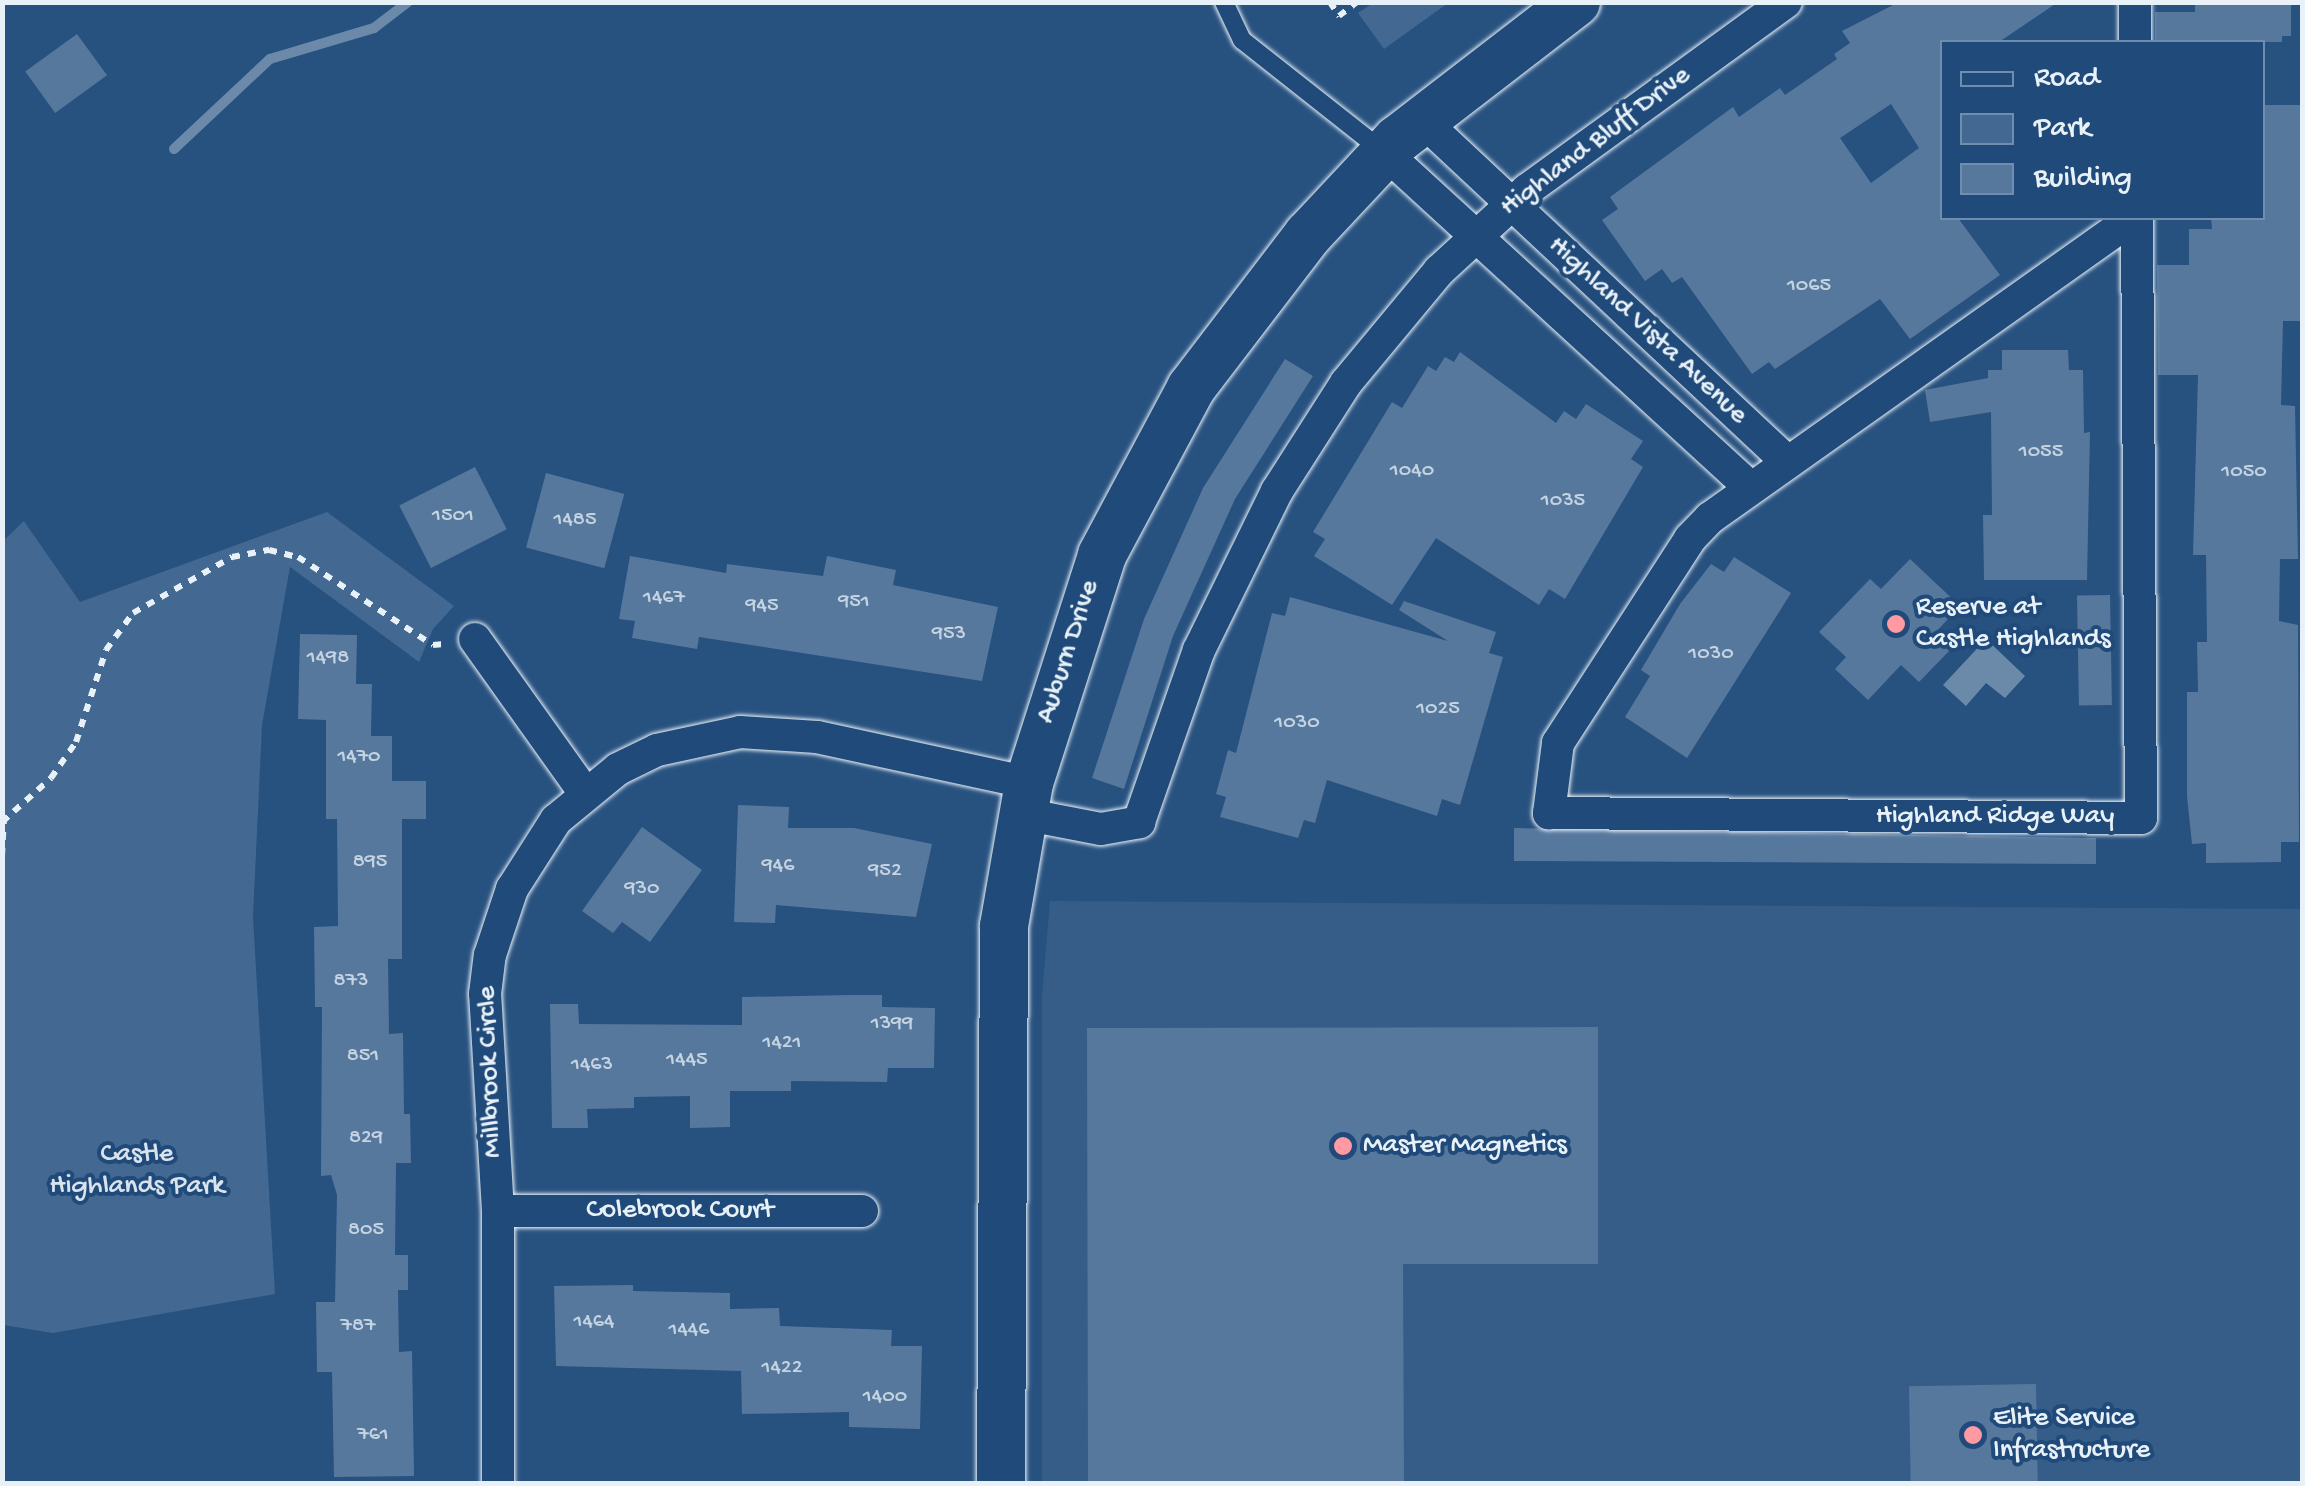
<!DOCTYPE html>
<style>
body{margin:0}
#map{position:relative;width:2305px;height:1486px;overflow:hidden;background:#27517f;font-family:"Gochi Hand",sans-serif}
div>[style]{position:absolute}
.built>*{inset:0;background:#355d88}
.green>*{inset:0;background:#436891}
.water>*{inset:0;background:#6b8aaa}
.stream>*{height:10px;margin:-5px;padding:0 5px;transform-origin:5px;border-radius:5px;background:#6b8aaa}
.building>*{inset:0;background:#57789d;transform-origin:0 0}
.path>*{height:6px;margin-top:-3px;transform-origin:0;background:repeating-linear-gradient(90deg,#e8f1f8 0 8px,transparent 0 16px)}
.roads{filter:drop-shadow(0 0 2px #e8f1f8) drop-shadow(0 0 2px #e8f1f8)}
.lane>*{height:18px;margin:-9px;padding:0 9px;transform-origin:9px;border-radius:9px;background:#1f4a7a}
.street>*{height:32px;margin:-16px;padding:0 16px;transform-origin:16px;border-radius:16px;background:#1f4a7a}
.secondary>*{height:48px;margin:-24px;padding:0 24px;transform-origin:24px;border-radius:24px;background:#1f4a7a}
.dots>*{width:28px;height:28px;translate:-50% -50%;box-sizing:border-box;border:5px solid #1f4a7a;border-radius:50%}
span{translate:-50% -50%;white-space:nowrap;text-align:center;line-height:1.15;-webkit-text-stroke:8px #1f4a7a;paint-order:stroke}
.number-label{font-size:22px;color:#c4d3e1}
.number-label span{-webkit-text-stroke-width:0}
.street-label{font-size:28px;color:#e8f1f8}
.poi-label{font-size:28px;color:#e8f1f8}
.left{translate:0 -50%;text-align:left}
.park-label{font-size:28px;color:#d8e3ee}
.frame{position:absolute;inset:0;border:5px solid #e8f1f8;pointer-events:none}
.legend{position:absolute;left:1940px;top:40px;width:325px;height:180px;box-sizing:border-box;background:#1f4a7a;border:2px solid #6f8dac;margin:0;padding:12px 18px;list-style:none;font-size:30px;color:#e8f1f8}
.legend li{display:flex;align-items:center;gap:20px;height:50px}
.legend b{width:50px;border:2px solid #6f8dac}
</style>
<div id="map">
<div class="built">
<i style="clip-path:polygon(1050px 901px,2302px 909px,2302px 1483px,1042px 1484px,1042px 997px)"></i>
</div>
<div class="green">
<i style="clip-path:polygon(1373px 3px,1373px 2px,1448px 3px,1384px 49px,1358px 13px)"></i>
<i style="clip-path:polygon(327px 512px,454px 606px,433px 629px,419px 662px,290px 567px,262px 725px,253px 917px,275px 1294px,53px 1333px,3px 1325px,3px 541px,24px 521px,80px 602px)"></i>
</div>
<div class="water">
<i style="clip-path:polygon(1986px 639px,2025px 676px,2005px 698px,1986px 683px,1966px 706px,1943px 685px)"></i>
</div>
<div class="stream">
<i style="left:174px;top:149px;width:132px;rotate:-43.2deg"></i>
<i style="left:270px;top:59px;width:109px;rotate:-16.6deg"></i>
<i style="left:374px;top:28px;width:43px;rotate:-37.4deg"></i>
</div>
<div class="building">
<i style="clip-path:polygon(evenodd,1899px 2px,2058px 2px,1999px 42px,1942px 42px,1942px 218px,1958px 218px,2000px 275px,1910px 339px,1880px 299px,1775px 369px,1769px 362px,1752px 374px,1682px 277px,1672px 283px,1662px 269px,1645px 281px,1602px 220px,1618px 209px,1610px 197px,1733px 107px,1739px 117px,1780px 88px,1785px 95px,1837px 59px,1834px 54px,1850px 43px,1842px 31px,1899px 2px,1891px 104px,1919px 148px,1871px 183px,1840px 138px,1891px 104px)"></i>
<i style="clip-path:polygon(2195px 3px,2291px 3px,2291px 36px,2282px 36px,2282px 42px,2155px 42px,2155px 12px,2195px 12px)"></i>
<i style="left:77px;top:34px;width:51px;height:64px;rotate:54deg"></i>
<i style="clip-path:polygon(2262px 105px,2300px 105px,2302px 321px,2283px 321px,2281px 405px,2295px 406px,2298px 559px,2280px 559px,2279px 621px,2298px 625px,2299px 842px,2281px 842px,2281px 862px,2206px 863px,2206px 843px,2192px 844px,2187px 796px,2187px 692px,2198px 692px,2197px 642px,2207px 642px,2206px 555px,2193px 555px,2198px 375px,2158px 375px,2157px 265px,2189px 265px,2189px 229px,2212px 229px,2211px 218px,2262px 218px)"></i>
<i style="clip-path:polygon(2002px 350px,2068px 350px,2069px 370px,2083px 370px,2084px 433px,2090px 432px,2087px 580px,1984px 580px,1983px 515px,1992px 515px,1991px 412px,1930px 422px,1925px 390px,1988px 378px,1988px 370px,2002px 370px)"></i>
<i style="clip-path:polygon(1460px 352px,1556px 423px,1564px 411px,1576px 419px,1586px 404px,1643px 441px,1631px 459px,1643px 467px,1565px 599px,1549px 589px,1539px 605px,1436px 538px,1392px 605px,1314px 556px,1325px 539px,1313px 532px,1392px 402px,1402px 408px,1428px 366px,1436px 371px,1445px 357px,1454px 362px)"></i>
<i style="clip-path:polygon(1285px 359px,1313px 376px,1235px 499px,1173px 636px,1124px 789px,1092px 778px,1144px 619px,1203px 488px)"></i>
<i style="left:475px;top:467px;width:70px;height:85px;rotate:63deg"></i>
<i style="left:546px;top:473px;width:81px;height:77px;rotate:15deg"></i>
<i style="clip-path:polygon(630px 556px,726px 573px,727px 564px,823px 576px,827px 556px,896px 570px,893px 585px,998px 607px,982px 681px,699px 637px,697px 649px,632px 638px,635px 621px,619px 619px)"></i>
<i style="clip-path:polygon(1734px 557px,1791px 593px,1687px 758px,1625px 717px,1650px 676px,1641px 670px,1680px 604px,1711px 564px,1724px 572px)"></i>
<i style="clip-path:polygon(1910px 559px,1960px 606px,1935px 633px,1951px 649px,1919px 682px,1901px 665px,1868px 700px,1835px 669px,1846px 657px,1819px 632px,1870px 579px,1881px 589px)"></i>
<i style="left:2110px;top:595px;width:110px;height:33px;rotate:89deg"></i>
<i style="clip-path:polygon(1290px 597px,1448px 641px,1399px 610px,1404px 601px,1496px 632px,1489px 653px,1503px 657px,1460px 805px,1442px 799px,1437px 816px,1327px 780px,1315px 823px,1304px 820px,1298px 838px,1220px 817px,1226px 797px,1216px 794px,1228px 750px,1236px 753px,1272px 613px,1285px 616px)"></i>
<i style="clip-path:polygon(300px 634px,357px 635px,356px 684px,372px 684px,371px 736px,392px 736px,392px 781px,426px 781px,426px 819px,402px 819px,402px 959px,388px 959px,389px 1034px,403px 1033px,404px 1114px,410px 1114px,411px 1163px,396px 1163px,395px 1255px,408px 1255px,408px 1290px,398px 1290px,399px 1352px,412px 1351px,414px 1476px,334px 1477px,332px 1372px,317px 1372px,316px 1302px,335px 1302px,337px 1195px,331px 1175px,321px 1176px,322px 1007px,315px 1007px,314px 927px,338px 926px,337px 819px,326px 819px,326px 720px,298px 719px)"></i>
<i style="clip-path:polygon(738px 805px,789px 807px,788px 828px,854px 828px,932px 844px,916px 917px,776px 905px,775px 923px,734px 922px)"></i>
<i style="clip-path:polygon(642px 827px,702px 870px,650px 942px,622px 922px,613px 933px,582px 911px)"></i>
<i style="clip-path:polygon(1514px 828px,2096px 838px,2096px 864px,1514px 861px)"></i>
<i style="clip-path:polygon(850px 995px,882px 995px,882px 1007px,935px 1008px,934px 1068px,888px 1068px,887px 1082px,791px 1081px,791px 1091px,730px 1091px,730px 1127px,690px 1128px,690px 1096px,634px 1097px,634px 1108px,587px 1109px,588px 1128px,552px 1128px,550px 1004px,578px 1004px,579px 1024px,742px 1025px,742px 997px)"></i>
<i style="clip-path:polygon(1598px 1027px,1598px 1264px,1403px 1264px,1404px 1484px,1088px 1484px,1087px 1028px)"></i>
<i style="clip-path:polygon(633px 1285px,633px 1291px,730px 1293px,730px 1309px,779px 1308px,780px 1326px,892px 1330px,891px 1346px,922px 1346px,920px 1429px,849px 1427px,849px 1412px,742px 1414px,741px 1371px,556px 1366px,554px 1286px)"></i>
<i style="left:2036px;top:1384px;width:100px;height:127px;rotate:89deg"></i>
</div>
<div class="path">
<i style="left:1330px;top:2px;width:17px;rotate:57deg"></i>
<i style="left:1339px;top:16px;width:23px;rotate:-38deg"></i>
<i style="left:2px;top:822px;width:66px;rotate:-41.9deg"></i>
<i style="left:51px;top:778px;width:44px;rotate:-55.2deg"></i>
<i style="left:76px;top:742px;width:97px;rotate:-71.9deg"></i>
<i style="left:106px;top:650px;width:46px;rotate:-53.9deg"></i>
<i style="left:133px;top:613px;width:114px;rotate:-29.5deg"></i>
<i style="left:232px;top:557px;width:38px;rotate:-11deg"></i>
<i style="left:269px;top:550px;width:30px;rotate:14deg"></i>
<i style="left:298px;top:557px;width:161px;rotate:33.1deg"></i>
<i style="left:433px;top:645px;width:11px;rotate:-5deg"></i>
<i style="left:2px;top:856px;width:35px;rotate:-87deg"></i>
</div>
<div class="roads">
<div class="lane">
<i style="left:1224px;top:2px;width:42px;rotate:64.7deg"></i>
<i style="left:1242px;top:40px;width:181px;rotate:38.3deg"></i>
</div>
<div class="street">
<i style="left:2135px;top:2px;width:40px;rotate:90deg"></i>
<i style="left:1421px;top:119px;width:499px;rotate:43.1deg"></i>
<i style="left:1384px;top:152px;width:495px;rotate:42.5deg"></i>
<i style="left:2133px;top:218px;width:519px;rotate:144.65deg"></i>
<i style="left:1710px;top:518px;width:29px;rotate:134deg"></i>
<i style="left:1690px;top:539px;width:243px;rotate:122.9deg"></i>
<i style="left:1558px;top:743px;width:71px;rotate:97.3deg"></i>
<i style="left:1549px;top:813px;width:592px;rotate:0.48deg"></i>
<i style="left:2141px;top:818px;width:600px;rotate:-90.38deg"></i>
<i style="left:475px;top:639px;width:189px;rotate:54.5deg"></i>
<i style="left:1023px;top:814px;width:79px;rotate:10.9deg"></i>
<i style="left:1101px;top:829px;width:39px;rotate:-10deg"></i>
<i style="left:1139px;top:822px;width:182px;rotate:-70.8deg"></i>
<i style="left:1199px;top:650px;width:177px;rotate:-63.9deg"></i>
<i style="left:1277px;top:491px;width:128px;rotate:-57.4deg"></i>
<i style="left:1346px;top:383px;width:146px;rotate:-50.3deg"></i>
<i style="left:1439px;top:271px;width:120px;rotate:-42.6deg"></i>
<i style="left:1527px;top:190px;width:320px;rotate:-36deg"></i>
<i style="left:498px;top:1211px;width:364px"></i>
<i style="left:498px;top:1484px;width:273px;rotate:-90deg"></i>
<i style="left:498px;top:1211px;width:217px;rotate:-93.4deg"></i>
<i style="left:485px;top:994px;width:39px;rotate:-83deg"></i>
<i style="left:490px;top:955px;width:70px;rotate:-71.6deg"></i>
<i style="left:512px;top:889px;width:82px;rotate:-57.5deg"></i>
<i style="left:556px;top:820px;width:80px;rotate:-39.4deg"></i>
<i style="left:618px;top:769px;width:43px;rotate:-26deg"></i>
<i style="left:657px;top:750px;width:85px;rotate:-12.2deg"></i>
<i style="left:740px;top:732px;width:77px;rotate:3.7deg"></i>
<i style="left:817px;top:737px;width:217px;rotate:12.2deg"></i>
</div>
<div class="secondary">
<i style="left:1001px;top:1484px;width:558px;rotate:-89.69deg"></i>
<i style="left:1004px;top:926px;width:145px;rotate:-80.1deg"></i>
<i style="left:1029px;top:783px;width:239px;rotate:-72.2deg"></i>
<i style="left:1102px;top:555px;width:189px;rotate:-61.9deg"></i>
<i style="left:1191px;top:388px;width:193px;rotate:-52.6deg"></i>
<i style="left:1308px;top:235px;width:130px;rotate:-46.9deg"></i>
<i style="left:1397px;top:140px;width:226px;rotate:-37.6deg"></i>
</div>
</div>
<div class="dots">
<i style="left:1896px;top:624px;background:#ff9aa2"></i>
<i style="left:1343px;top:1146px;background:#ff9aa2"></i>
<i style="left:1973px;top:1435px;background:#ff9aa2"></i>
</div>
<div class="number-label">
<span style="left:1809px;top:287px">1065</span>
<span style="left:2041px;top:453px">1055</span>
<span style="left:1412px;top:472px">1040</span>
<span style="left:2244px;top:473px">1050</span>
<span style="left:1563px;top:502px">1035</span>
<span style="left:453px;top:517px">1501</span>
<span style="left:575px;top:521px">1485</span>
<span style="left:664px;top:599px">1467</span>
<span style="left:854px;top:603px">951</span>
<span style="left:762px;top:607px">945</span>
<span style="left:949px;top:635px">953</span>
<span style="left:1711px;top:655px">1030</span>
<span style="left:328px;top:659px">1498</span>
<span style="left:1438px;top:710px">1025</span>
<span style="left:1297px;top:724px">1030</span>
<span style="left:359px;top:758px">1470</span>
<span style="left:370px;top:863px">895</span>
<span style="left:778px;top:867px">946</span>
<span style="left:885px;top:872px">952</span>
<span style="left:642px;top:890px">930</span>
<span style="left:351px;top:982px">873</span>
<span style="left:892px;top:1025px">1399</span>
<span style="left:782px;top:1044px">1421</span>
<span style="left:363px;top:1057px">851</span>
<span style="left:687px;top:1061px">1445</span>
<span style="left:592px;top:1066px">1463</span>
<span style="left:366px;top:1139px">829</span>
<span style="left:366px;top:1231px">805</span>
<span style="left:594px;top:1323px">1464</span>
<span style="left:358px;top:1327px">787</span>
<span style="left:689px;top:1331px">1446</span>
<span style="left:782px;top:1369px">1422</span>
<span style="left:885px;top:1398px">1400</span>
<span style="left:373px;top:1436px">761</span>
</div>
<div class="street-label">
<span style="left:1596px;top:142px;rotate:-37deg">Highland Bluff Drive</span>
<span style="left:1647px;top:331px;rotate:43deg">Highland Vista Avenue</span>
<span style="left:1069px;top:652px;rotate:-72deg">Auburn Drive</span>
<span style="left:1995px;top:817px">Highland Ridge Way</span>
<span style="left:491px;top:1072px;rotate:-92deg">Millbrook Circle</span>
<span style="left:680px;top:1211px">Colebrook Court</span>
</div>
<div class="poi-label">
<span class="left" style="left:1916px;top:624px">Reserve at<br>Castle Highlands</span>
<span class="left" style="left:1363px;top:1146px">Master Magnetics</span>
<span class="left" style="left:1993px;top:1435px">Elite Service<br>Infrastructure</span>
</div>
<div class="park-label">
<span style="left:137px;top:1171px">Castle<br>Highlands Park</span>
</div>
<div class="frame"></div>
<ul class="legend">
<li><b style="height:12px;background:#1f4a7a"></b>Road</li>
<li><b style="height:28px;background:#436891"></b>Park</li>
<li><b style="height:28px;background:#57789d"></b>Building</li>
</ul>
</div>
